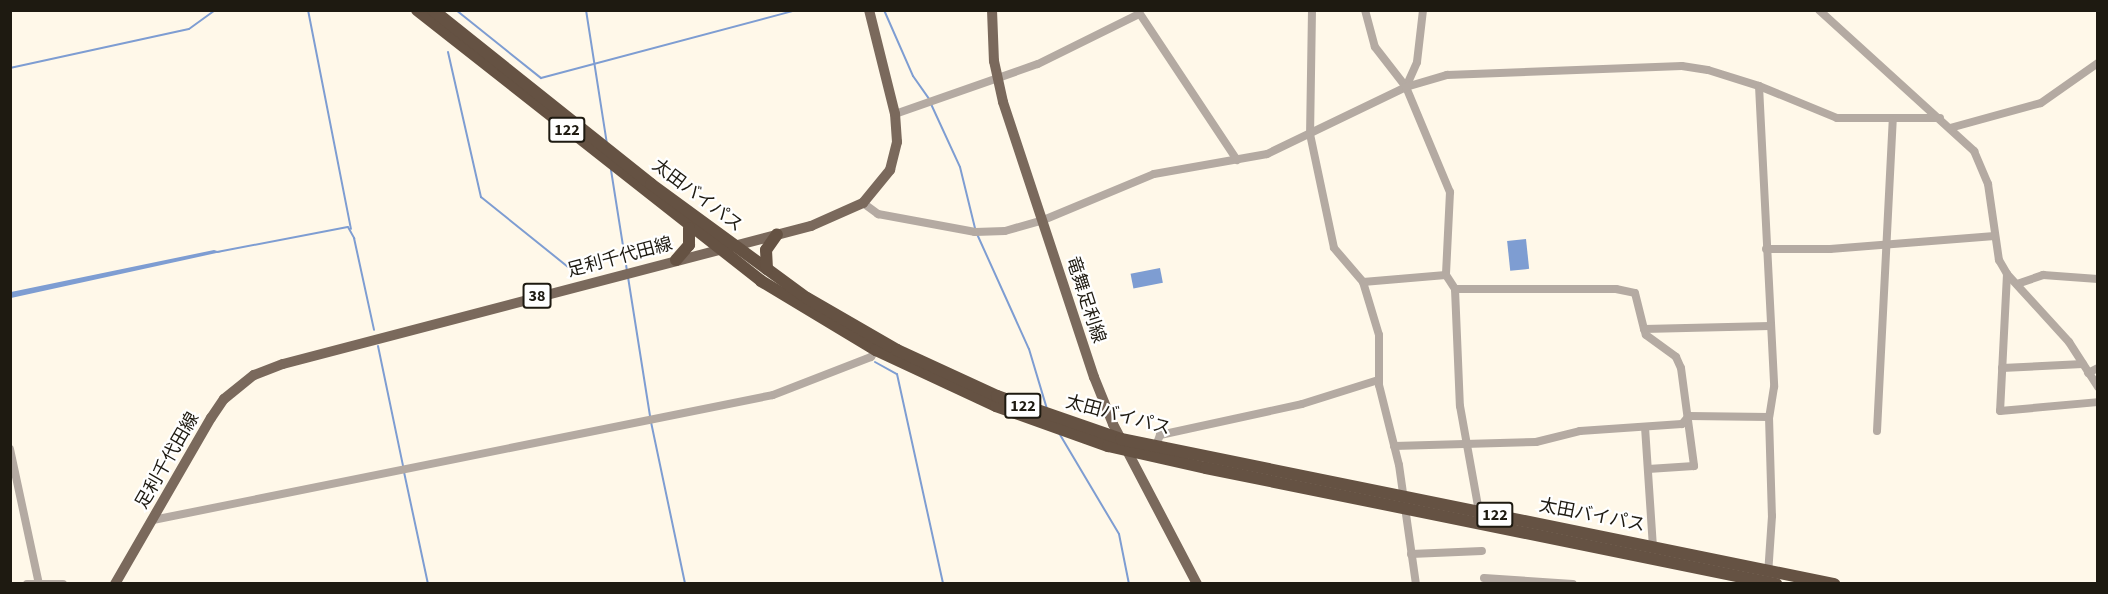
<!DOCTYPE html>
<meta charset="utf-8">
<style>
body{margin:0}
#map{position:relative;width:2108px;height:594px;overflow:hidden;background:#fff8e9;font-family:"Source Sans 3","Noto Sans JP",sans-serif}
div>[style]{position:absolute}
.water>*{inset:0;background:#7e9dd2;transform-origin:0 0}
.stream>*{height:2px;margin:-1px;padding:0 1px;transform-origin:1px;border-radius:1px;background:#7e9dd2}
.minor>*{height:8px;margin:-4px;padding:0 4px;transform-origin:4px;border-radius:4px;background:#b4aaa2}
.major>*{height:10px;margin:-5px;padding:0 5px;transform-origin:5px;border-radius:5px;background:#7a695c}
.highway>*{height:12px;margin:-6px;padding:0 6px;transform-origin:6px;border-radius:6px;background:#655243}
span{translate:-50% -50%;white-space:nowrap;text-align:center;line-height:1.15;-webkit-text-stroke:4.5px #fff;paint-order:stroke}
.shield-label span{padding:2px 4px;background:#fff;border:2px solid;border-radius:4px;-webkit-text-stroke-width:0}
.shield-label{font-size:16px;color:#1e1a11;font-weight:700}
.street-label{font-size:18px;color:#1e1a11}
.frame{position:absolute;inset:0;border:12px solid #1e1a11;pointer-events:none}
</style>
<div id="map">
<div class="water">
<i style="left:1526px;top:239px;width:30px;height:19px;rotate:84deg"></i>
<i style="clip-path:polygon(214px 250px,221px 252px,11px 298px,11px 292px)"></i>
<i style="left:1160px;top:268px;width:15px;height:30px;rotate:79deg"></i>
</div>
<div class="stream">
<i style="left:308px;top:10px;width:223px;rotate:78.9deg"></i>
<i style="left:456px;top:10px;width:109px;rotate:38.7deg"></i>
<i style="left:541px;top:78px;width:264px;rotate:-14.9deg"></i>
<i style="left:586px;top:10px;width:136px;rotate:81.1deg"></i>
<i style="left:884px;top:10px;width:72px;rotate:66.3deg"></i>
<i style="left:913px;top:76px;width:28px;rotate:55deg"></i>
<i style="left:448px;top:52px;width:149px;rotate:77.2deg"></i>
<i style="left:481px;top:197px;width:124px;rotate:38.8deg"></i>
<i style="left:10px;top:68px;width:183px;rotate:-12.3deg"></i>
<i style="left:189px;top:29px;width:32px;rotate:-36deg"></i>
<i style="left:931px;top:104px;width:69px;rotate:65.3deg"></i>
<i style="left:960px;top:167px;width:63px;rotate:76.2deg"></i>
<i style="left:611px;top:170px;width:102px;rotate:81deg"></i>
<i style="left:977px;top:234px;width:126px;rotate:65.7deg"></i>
<i style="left:1029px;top:349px;width:63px;rotate:73.3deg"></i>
<i style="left:217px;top:252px;width:133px;rotate:-10.8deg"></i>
<i style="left:348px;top:227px;width:13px;rotate:61deg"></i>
<i style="left:354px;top:238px;width:94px;rotate:77.7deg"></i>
<i style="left:628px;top:277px;width:141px;rotate:81deg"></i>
<i style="left:378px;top:346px;width:123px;rotate:78.2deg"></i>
<i style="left:875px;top:362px;width:25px;rotate:29deg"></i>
<i style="left:897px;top:374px;width:215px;rotate:77.6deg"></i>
<i style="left:651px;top:422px;width:166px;rotate:78.1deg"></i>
<i style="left:1059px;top:433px;width:117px;rotate:59.3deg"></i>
<i style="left:1119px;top:534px;width:51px;rotate:78.7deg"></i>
<i style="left:404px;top:472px;width:115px;rotate:77.9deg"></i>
</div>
<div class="minor">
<i style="left:1312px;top:10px;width:124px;rotate:90.9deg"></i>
<i style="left:1310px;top:134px;width:116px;rotate:78.1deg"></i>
<i style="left:1334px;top:248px;width:45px;rotate:49.5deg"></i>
<i style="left:1363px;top:282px;width:55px;rotate:73.2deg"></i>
<i style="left:1379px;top:335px;width:50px;rotate:90deg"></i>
<i style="left:1379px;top:385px;width:82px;rotate:76deg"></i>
<i style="left:1399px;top:465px;width:120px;rotate:81.9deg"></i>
<i style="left:1365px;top:10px;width:38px;rotate:75deg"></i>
<i style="left:1375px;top:47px;width:51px;rotate:52.2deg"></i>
<i style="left:1406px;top:87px;width:114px;rotate:67.3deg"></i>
<i style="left:1450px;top:192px;width:83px;rotate:92.8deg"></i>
<i style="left:1819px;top:10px;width:210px;rotate:42.3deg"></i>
<i style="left:1974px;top:151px;width:36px;rotate:67deg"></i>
<i style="left:1988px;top:184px;width:77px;rotate:81.8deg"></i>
<i style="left:1999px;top:260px;width:16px;rotate:60deg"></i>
<i style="left:2007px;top:274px;width:92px;rotate:47.6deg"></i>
<i style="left:2069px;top:342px;width:54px;rotate:57.2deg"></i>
<i style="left:1138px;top:11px;width:179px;rotate:56.4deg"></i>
<i style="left:1759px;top:86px;width:301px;rotate:87.1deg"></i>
<i style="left:1774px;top:387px;width:30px;rotate:99deg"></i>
<i style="left:1769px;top:417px;width:99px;rotate:88.3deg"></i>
<i style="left:1772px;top:516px;width:58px;rotate:93.9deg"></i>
<i style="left:1406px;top:87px;width:27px;rotate:-66deg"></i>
<i style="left:1417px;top:62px;width:52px;rotate:-83.4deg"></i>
<i style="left:895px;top:114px;width:151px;rotate:-19.3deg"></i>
<i style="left:1038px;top:64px;width:113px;rotate:-26.3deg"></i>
<i style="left:1950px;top:128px;width:94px;rotate:-15.4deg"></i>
<i style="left:2041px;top:103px;width:70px;rotate:-35.1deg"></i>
<i style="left:863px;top:203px;width:19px;rotate:36deg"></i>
<i style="left:878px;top:214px;width:99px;rotate:10.5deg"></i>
<i style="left:975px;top:232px;width:30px;rotate:-2deg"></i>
<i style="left:1005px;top:231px;width:37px;rotate:-16deg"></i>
<i style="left:1041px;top:221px;width:122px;rotate:-22.6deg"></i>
<i style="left:1154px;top:174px;width:115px;rotate:-10deg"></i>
<i style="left:1267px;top:154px;width:154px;rotate:-25.7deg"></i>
<i style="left:1406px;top:87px;width:43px;rotate:-16.3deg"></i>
<i style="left:1447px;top:75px;width:235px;rotate:-2.2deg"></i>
<i style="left:1682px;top:66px;width:26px;rotate:9deg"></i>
<i style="left:1708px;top:70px;width:53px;rotate:17.4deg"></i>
<i style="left:1759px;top:86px;width:84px;rotate:22.3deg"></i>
<i style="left:1837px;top:118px;width:103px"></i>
<i style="left:1766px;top:249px;width:64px"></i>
<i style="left:1830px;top:249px;width:165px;rotate:-4.5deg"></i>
<i style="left:2007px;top:274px;width:137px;rotate:92.9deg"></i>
<i style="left:2000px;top:411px;width:98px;rotate:-5.2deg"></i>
<i style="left:1363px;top:282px;width:83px;rotate:-4.8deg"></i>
<i style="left:1446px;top:275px;width:17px;rotate:57deg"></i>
<i style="left:1455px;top:289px;width:117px;rotate:87.6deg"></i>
<i style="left:1460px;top:406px;width:108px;rotate:79.8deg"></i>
<i style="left:2017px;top:284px;width:28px;rotate:-19deg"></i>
<i style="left:2043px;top:275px;width:55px;rotate:4.2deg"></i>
<i style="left:1455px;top:289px;width:161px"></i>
<i style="left:1616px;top:289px;width:19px;rotate:12deg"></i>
<i style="left:1635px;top:293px;width:37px;rotate:76deg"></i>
<i style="left:1644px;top:329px;width:126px;rotate:-1.4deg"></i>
<i style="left:1644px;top:329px;width:6px;rotate:72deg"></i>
<i style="left:1646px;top:335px;width:37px;rotate:36deg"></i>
<i style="left:1676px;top:357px;width:12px;rotate:66deg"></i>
<i style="left:1681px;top:368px;width:99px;rotate:82.4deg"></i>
<i style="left:1694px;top:466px;width:46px;rotate:176.3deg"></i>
<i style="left:2002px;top:368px;width:81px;rotate:-2.8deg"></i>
<i style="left:2088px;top:373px;width:11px;rotate:-27deg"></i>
<i style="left:1645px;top:427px;width:120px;rotate:86.2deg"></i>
<i style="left:1877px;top:431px;width:311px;rotate:-87.1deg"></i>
<i style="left:1156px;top:446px;width:12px;rotate:-70deg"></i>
<i style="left:1160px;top:435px;width:145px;rotate:-12.3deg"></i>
<i style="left:1302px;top:404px;width:80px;rotate:-17.5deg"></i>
<i style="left:1394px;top:446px;width:142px;rotate:-1.6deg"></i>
<i style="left:1536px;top:442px;width:45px;rotate:-14deg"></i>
<i style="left:1580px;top:431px;width:102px;rotate:-3.9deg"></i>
<i style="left:1682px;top:424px;width:11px;rotate:-49deg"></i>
<i style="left:1689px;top:416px;width:80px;rotate:0.7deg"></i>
<i style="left:10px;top:449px;width:138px;rotate:77.9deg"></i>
<i style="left:153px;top:520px;width:632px;rotate:-11.4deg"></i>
<i style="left:773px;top:395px;width:105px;rotate:-21.2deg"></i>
<i style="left:871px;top:357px;width:9px;rotate:-54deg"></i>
<i style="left:1411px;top:554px;width:71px;rotate:-2.4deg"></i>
<i style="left:1484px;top:578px;width:89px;rotate:3.9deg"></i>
<i style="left:27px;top:584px;width:36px"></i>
</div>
<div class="major">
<i style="left:992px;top:10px;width:51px;rotate:87.8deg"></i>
<i style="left:994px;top:61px;width:42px;rotate:77.6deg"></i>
<i style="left:1003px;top:102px;width:290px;rotate:71.7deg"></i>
<i style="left:1094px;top:377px;width:51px;rotate:68deg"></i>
<i style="left:1113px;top:424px;width:181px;rotate:62.3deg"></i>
<i style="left:115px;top:584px;width:192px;rotate:-60deg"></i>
<i style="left:211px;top:418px;width:23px;rotate:-56deg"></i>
<i style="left:224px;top:399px;width:38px;rotate:-39deg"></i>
<i style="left:254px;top:375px;width:31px;rotate:-21deg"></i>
<i style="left:283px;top:364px;width:546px;rotate:-14.65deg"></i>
<i style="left:811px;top:226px;width:57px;rotate:-23.9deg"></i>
<i style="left:863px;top:203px;width:43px;rotate:-50.7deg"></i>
<i style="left:890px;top:170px;width:29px;rotate:-76deg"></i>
<i style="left:897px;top:142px;width:28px;rotate:-94deg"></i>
<i style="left:895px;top:114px;width:107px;rotate:-104deg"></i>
</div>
<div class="highway">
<i style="left:417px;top:10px;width:438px;rotate:38.2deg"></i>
<i style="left:761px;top:281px;width:134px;rotate:31deg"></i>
<i style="left:876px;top:350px;width:132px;rotate:25deg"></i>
<i style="left:996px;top:406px;width:119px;rotate:19.7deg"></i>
<i style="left:1108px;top:446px;width:100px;rotate:12.7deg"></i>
<i style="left:1206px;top:468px;width:582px;rotate:11.5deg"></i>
<i style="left:433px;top:10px;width:279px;rotate:38.6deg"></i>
<i style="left:651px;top:184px;width:193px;rotate:36.2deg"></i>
<i style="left:807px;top:298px;width:104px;rotate:30deg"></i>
<i style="left:897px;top:350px;width:110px;rotate:24.7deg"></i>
<i style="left:997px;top:396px;width:131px;rotate:19.1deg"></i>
<i style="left:1121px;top:439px;width:728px;rotate:11.5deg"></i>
<i style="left:676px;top:260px;width:20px;rotate:-49deg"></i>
<i style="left:689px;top:245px;width:17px;rotate:-90deg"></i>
<i style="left:767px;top:269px;width:19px;rotate:-93deg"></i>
<i style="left:766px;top:250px;width:19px;rotate:-55deg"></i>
</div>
<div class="shield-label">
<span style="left:567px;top:130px">122</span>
<span style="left:537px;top:296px">38</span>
<span style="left:1023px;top:406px">122</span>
<span style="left:1495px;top:515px">122</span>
</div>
<div class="street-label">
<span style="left:697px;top:196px;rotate:37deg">太田バイパス</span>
<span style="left:620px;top:258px;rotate:-15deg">足利千代田線</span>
<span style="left:1085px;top:300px;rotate:72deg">竜舞足利線</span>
<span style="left:1118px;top:416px;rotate:15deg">太田バイパス</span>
<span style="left:168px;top:461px;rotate:-60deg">足利千代田線</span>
<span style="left:1592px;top:516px;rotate:11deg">太田バイパス</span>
</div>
<div class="frame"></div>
</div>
